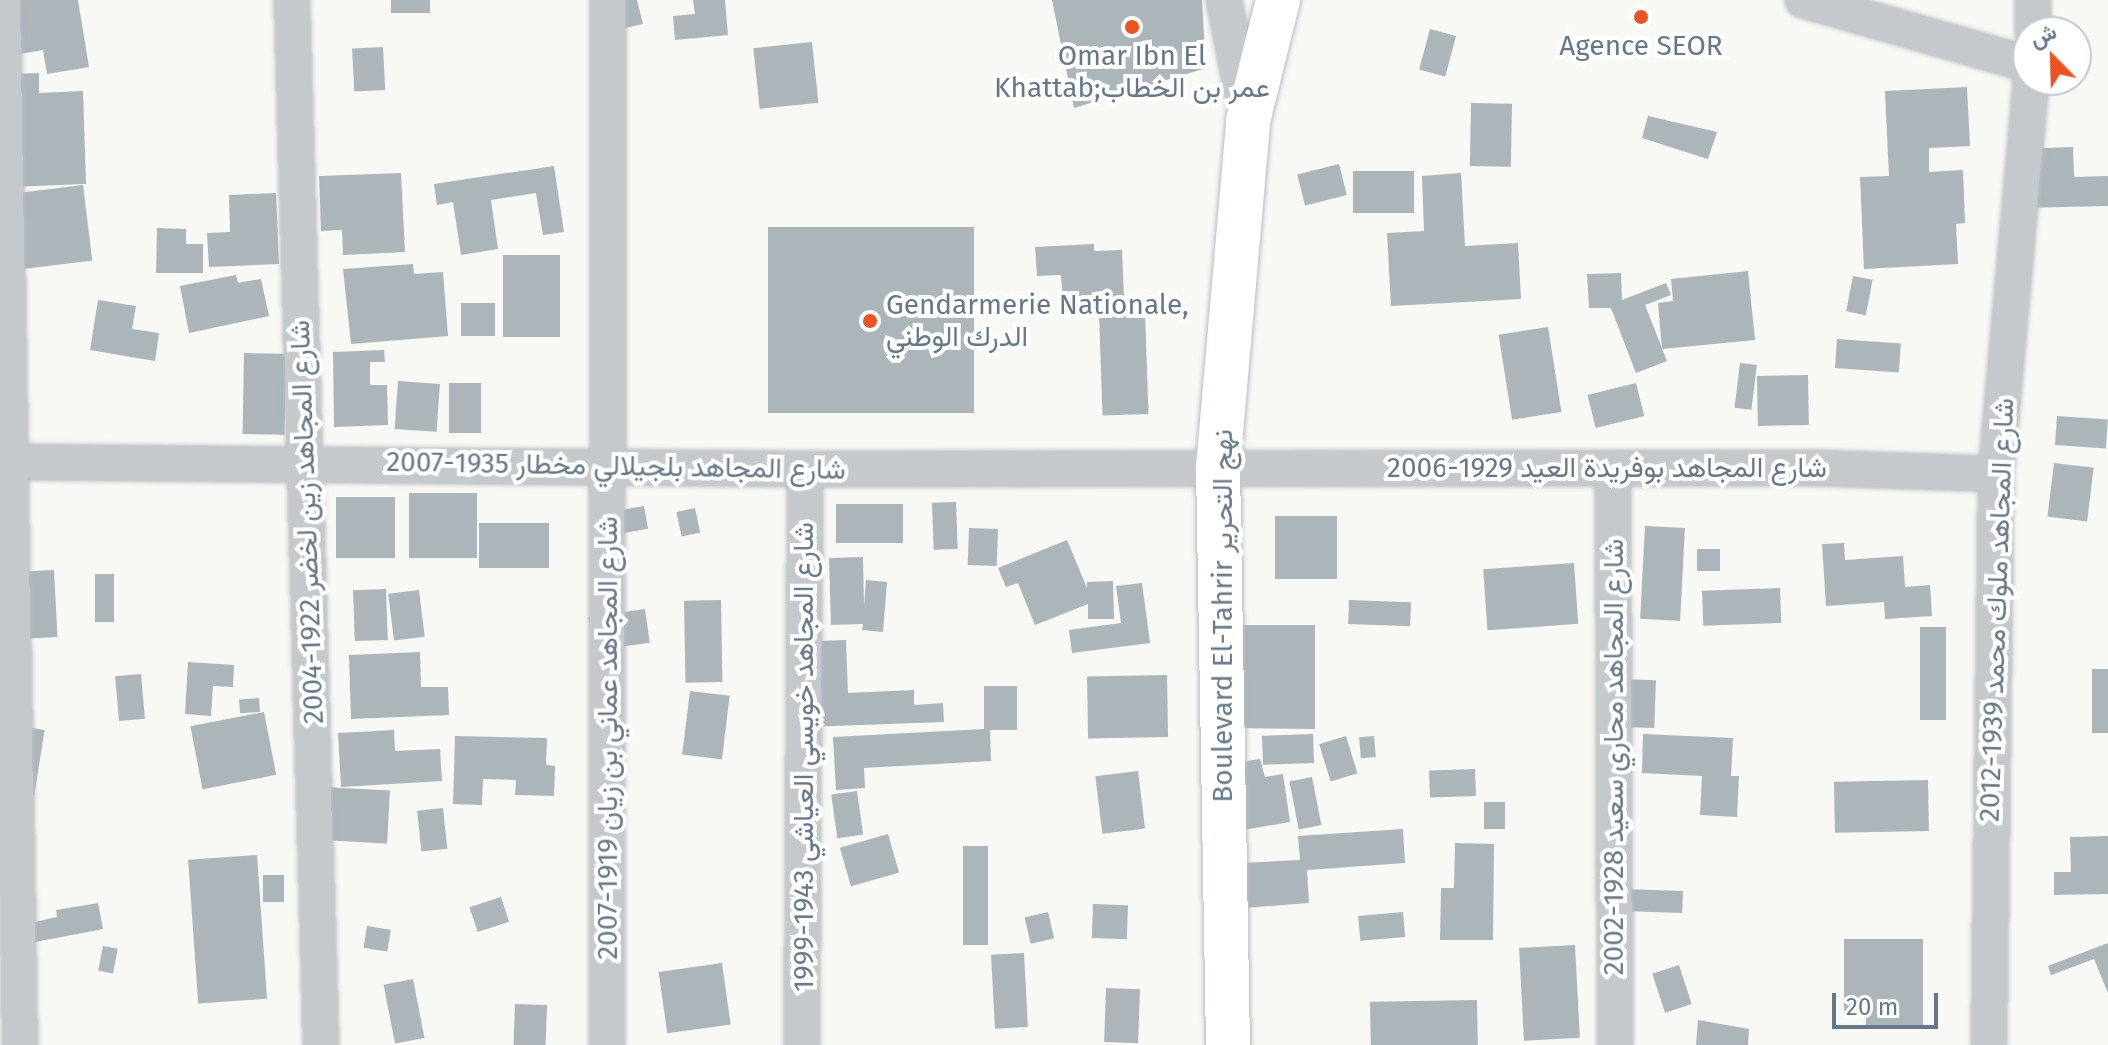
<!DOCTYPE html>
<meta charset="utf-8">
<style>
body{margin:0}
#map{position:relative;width:2108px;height:1045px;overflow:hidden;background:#f8f8f5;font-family:"Fira Sans",Vazirmatn,sans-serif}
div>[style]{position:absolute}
.building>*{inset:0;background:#acb5ba;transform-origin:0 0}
.roads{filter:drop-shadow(0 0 2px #b7bdc1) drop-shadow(0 0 2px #b7bdc1)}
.street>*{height:34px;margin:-17px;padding:0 17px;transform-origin:17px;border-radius:17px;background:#c5c9cc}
.secondary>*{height:44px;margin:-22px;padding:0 22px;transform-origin:22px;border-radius:22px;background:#fff}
.dots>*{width:22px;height:22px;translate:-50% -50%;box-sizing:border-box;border:4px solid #fff;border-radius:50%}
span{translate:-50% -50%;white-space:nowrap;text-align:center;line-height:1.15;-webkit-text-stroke:8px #fff;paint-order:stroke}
.poi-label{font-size:28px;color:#667887}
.left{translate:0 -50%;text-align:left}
.street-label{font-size:28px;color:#667887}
.north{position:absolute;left:2012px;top:16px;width:80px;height:80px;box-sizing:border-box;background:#fff;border:2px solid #c2c9cf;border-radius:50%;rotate:337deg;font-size:22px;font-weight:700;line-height:32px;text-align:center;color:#667887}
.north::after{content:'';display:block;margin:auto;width:28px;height:36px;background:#eb5422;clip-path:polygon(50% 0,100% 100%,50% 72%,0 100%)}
.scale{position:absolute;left:1832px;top:993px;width:106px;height:36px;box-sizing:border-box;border:4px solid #667887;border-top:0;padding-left:10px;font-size:24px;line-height:28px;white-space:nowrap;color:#667887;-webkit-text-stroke:6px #fff;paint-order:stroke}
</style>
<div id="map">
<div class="building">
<i style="clip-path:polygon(11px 0,78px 0,89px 67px,47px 74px,43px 50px,19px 54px)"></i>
<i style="left:391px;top:0;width:39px;height:13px"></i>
<i style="clip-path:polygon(613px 0,637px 0,643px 24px,621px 29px)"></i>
<i style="clip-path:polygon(693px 0,725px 0,728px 35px,675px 40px,673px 16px,695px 14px)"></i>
<i style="clip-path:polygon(1052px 0,1202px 0,1206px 68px,1074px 108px)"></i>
<i style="left:1430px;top:29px;width:27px;height:42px;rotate:15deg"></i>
<i style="left:812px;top:42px;width:61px;height:59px;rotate:84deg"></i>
<i style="left:383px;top:47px;width:43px;height:31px;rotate:87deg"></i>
<i style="clip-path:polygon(39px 73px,39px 93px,83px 91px,86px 184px,9px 187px,5px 74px)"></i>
<i style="clip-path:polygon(1967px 87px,1970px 146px,1929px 148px,1929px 172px,1963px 170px,1965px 223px,1956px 224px,1958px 264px,1864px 269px,1860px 177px,1889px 176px,1885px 91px)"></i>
<i style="left:1471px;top:103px;width:41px;height:63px;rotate:1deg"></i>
<i style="clip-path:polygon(1648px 116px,1717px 132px,1708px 159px,1642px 138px)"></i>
<i style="clip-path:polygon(2073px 147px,2074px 177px,2108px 176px,2108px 206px,2021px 208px,2019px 149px)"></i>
<i style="left:1339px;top:164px;width:32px;height:43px;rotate:76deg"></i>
<i style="clip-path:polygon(554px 166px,564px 232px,543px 235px,536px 193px,491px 200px,498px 249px,461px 255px,453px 202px,437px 205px,434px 184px)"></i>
<i style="left:1353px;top:171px;width:61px;height:42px"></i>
<i style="clip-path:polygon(401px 173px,405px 252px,343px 255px,342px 230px,321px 231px,319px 176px)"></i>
<i style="clip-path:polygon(1461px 173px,1465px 246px,1518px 243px,1521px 299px,1391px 306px,1387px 233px,1424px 231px,1422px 176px)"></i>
<i style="left:83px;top:185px;width:76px;height:78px;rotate:83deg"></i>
<i style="clip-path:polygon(276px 193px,279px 264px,209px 267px,207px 233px,230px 232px,229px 195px)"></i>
<i style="left:974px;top:227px;width:186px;height:206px;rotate:90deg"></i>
<i style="clip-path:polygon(157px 228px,186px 229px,186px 244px,203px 244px,203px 273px,156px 273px)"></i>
<i style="clip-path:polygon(1094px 244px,1094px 251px,1122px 250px,1124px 298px,1063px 302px,1061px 275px,1037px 276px,1035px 247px)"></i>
<i style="left:503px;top:255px;width:57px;height:82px"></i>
<i style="clip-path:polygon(413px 264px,414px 274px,443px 272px,448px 336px,351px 344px,343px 269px)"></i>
<i style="clip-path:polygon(1748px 271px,1755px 340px,1662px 349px,1658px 303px,1673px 301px,1671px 279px)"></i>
<i style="clip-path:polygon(1621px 273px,1622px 300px,1666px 283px,1671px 295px,1645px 305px,1667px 361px,1636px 373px,1611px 308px,1589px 308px,1587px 274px)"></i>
<i style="clip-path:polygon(236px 275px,238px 283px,261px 279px,269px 316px,189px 333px,180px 286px)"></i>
<i style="left:1853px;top:276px;width:20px;height:36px;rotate:11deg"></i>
<i style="clip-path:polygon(98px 300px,136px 306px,132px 329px,159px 333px,155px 361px,90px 350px)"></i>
<i style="left:461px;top:303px;width:34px;height:33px"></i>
<i style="left:1145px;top:313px;width:101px;height:46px;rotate:88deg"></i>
<i style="left:1548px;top:327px;width:86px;height:50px;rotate:81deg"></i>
<i style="left:1837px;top:339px;width:64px;height:29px;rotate:4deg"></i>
<i style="clip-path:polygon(384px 350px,385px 362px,370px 362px,370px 385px,387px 385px,388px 425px,334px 427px,333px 352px)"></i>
<i style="left:244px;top:353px;width:42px;height:81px;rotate:1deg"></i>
<i style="left:1740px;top:363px;width:17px;height:45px;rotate:7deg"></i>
<i style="left:1808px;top:375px;width:50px;height:51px;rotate:89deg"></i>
<i style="left:398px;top:381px;width:42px;height:48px;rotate:4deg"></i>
<i style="left:449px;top:383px;width:32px;height:50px"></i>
<i style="left:1636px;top:383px;width:34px;height:50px;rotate:76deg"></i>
<i style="left:2057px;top:416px;width:51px;height:29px;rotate:4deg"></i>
<i style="left:2054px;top:463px;width:40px;height:54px;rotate:7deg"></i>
<i style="left:477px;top:493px;width:65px;height:68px;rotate:90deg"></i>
<i style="left:395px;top:497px;width:61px;height:59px;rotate:90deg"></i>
<i style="left:956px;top:502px;width:47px;height:24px;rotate:88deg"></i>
<i style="left:836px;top:504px;width:67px;height:39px"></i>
<i style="left:644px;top:506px;width:23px;height:26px;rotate:80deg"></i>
<i style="left:695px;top:508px;width:25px;height:19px;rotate:78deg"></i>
<i style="left:1275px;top:516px;width:62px;height:63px"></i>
<i style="left:479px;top:523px;width:70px;height:45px"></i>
<i style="left:1645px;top:526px;width:40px;height:93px;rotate:3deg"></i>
<i style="left:969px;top:528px;width:29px;height:37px;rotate:2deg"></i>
<i style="clip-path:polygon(1067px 540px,1087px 588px,1087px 582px,1113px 581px,1114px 619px,1088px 619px,1088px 604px,1035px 625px,1018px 583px,1006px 587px,998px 568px)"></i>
<i style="clip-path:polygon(1844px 543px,1845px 560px,1903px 556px,1905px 587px,1930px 585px,1932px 616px,1885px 619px,1884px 602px,1826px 606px,1822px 544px)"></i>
<i style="left:1697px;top:549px;width:23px;height:22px"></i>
<i style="clip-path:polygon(863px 557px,864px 606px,866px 580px,887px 582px,883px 632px,862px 630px,863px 624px,831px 625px,829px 558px)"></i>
<i style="left:1574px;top:563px;width:61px;height:91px;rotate:86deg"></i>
<i style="left:54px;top:570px;width:67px;height:45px;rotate:87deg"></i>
<i style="left:95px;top:574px;width:19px;height:48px"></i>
<i style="clip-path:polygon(1142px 583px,1150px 643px,1072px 653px,1069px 630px,1121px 623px,1116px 586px)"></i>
<i style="left:1780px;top:588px;width:35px;height:78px;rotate:88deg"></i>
<i style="left:386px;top:589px;width:51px;height:33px;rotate:88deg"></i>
<i style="left:419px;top:590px;width:47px;height:31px;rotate:83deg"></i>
<i style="left:721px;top:600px;width:82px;height:37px;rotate:89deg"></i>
<i style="left:1349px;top:600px;width:62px;height:24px;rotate:2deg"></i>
<i style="left:645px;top:609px;width:34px;height:57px;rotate:82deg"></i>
<i style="clip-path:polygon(1243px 625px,1315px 625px,1315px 729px,1230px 728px,1243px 679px)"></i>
<i style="left:1920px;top:627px;width:26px;height:93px"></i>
<i style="clip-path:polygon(846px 640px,848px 693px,914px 690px,914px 705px,943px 703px,944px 722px,806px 727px,817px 641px)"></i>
<i style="clip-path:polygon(420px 652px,421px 687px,448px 687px,449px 715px,351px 719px,349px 655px)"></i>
<i style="clip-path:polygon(188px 662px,234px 665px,233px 687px,213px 686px,211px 716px,185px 714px)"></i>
<i style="left:2092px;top:669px;width:16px;height:64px"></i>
<i style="left:141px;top:674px;width:45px;height:26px;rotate:85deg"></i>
<i style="left:1167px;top:675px;width:62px;height:80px;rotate:89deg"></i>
<i style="left:1623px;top:679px;width:33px;height:48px;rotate:2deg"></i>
<i style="clip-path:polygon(984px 686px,1017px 686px,1017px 730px,990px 730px,991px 761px,864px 768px,865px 788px,836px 790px,833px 737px,984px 729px)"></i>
<i style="left:690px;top:691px;width:40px;height:64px;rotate:7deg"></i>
<i style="left:259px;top:698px;width:14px;height:20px;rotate:86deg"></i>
<i style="left:264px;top:712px;width:64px;height:75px;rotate:79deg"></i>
<i style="left:13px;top:725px;width:32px;height:66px;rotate:9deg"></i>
<i style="clip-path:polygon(394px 730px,395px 751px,440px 749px,442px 781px,341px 787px,338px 733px)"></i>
<i style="left:1313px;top:734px;width:29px;height:51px;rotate:88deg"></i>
<i style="clip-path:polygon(1643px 734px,1733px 738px,1731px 776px,1739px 776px,1737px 817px,1700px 815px,1702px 776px,1642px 773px)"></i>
<i style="clip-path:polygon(455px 736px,547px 738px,546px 765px,555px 766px,554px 796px,515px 795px,516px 780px,483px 779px,482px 805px,453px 804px)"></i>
<i style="left:1346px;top:736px;width:39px;height:28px;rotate:73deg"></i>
<i style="left:1374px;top:736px;width:21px;height:15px;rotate:85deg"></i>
<i style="clip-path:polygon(1260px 759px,1265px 777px,1283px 774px,1290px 822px,1231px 832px,1228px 764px)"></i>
<i style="left:1475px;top:769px;width:27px;height:46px;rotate:88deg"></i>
<i style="left:1138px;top:771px;width:58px;height:43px;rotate:83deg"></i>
<i style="left:1312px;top:777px;width:49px;height:23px;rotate:79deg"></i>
<i style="left:1928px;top:780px;width:51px;height:94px;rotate:89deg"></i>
<i style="left:324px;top:787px;width:66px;height:53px;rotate:3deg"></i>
<i style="left:857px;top:791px;width:44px;height:26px;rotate:82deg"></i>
<i style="left:1484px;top:802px;width:21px;height:27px"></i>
<i style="left:443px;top:808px;width:41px;height:26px;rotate:84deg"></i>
<i style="clip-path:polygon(1403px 829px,1405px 863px,1307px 870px,1309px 903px,1244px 908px,1241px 863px,1300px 860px,1298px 836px)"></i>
<i style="left:888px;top:834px;width:40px;height:50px;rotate:74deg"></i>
<i style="clip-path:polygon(2108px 836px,2108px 894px,2054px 895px,2054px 872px,2071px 872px,2070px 837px)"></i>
<i style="clip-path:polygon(1455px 843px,1494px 844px,1493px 940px,1440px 940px,1441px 888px,1454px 888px)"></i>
<i style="left:963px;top:846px;width:25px;height:99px"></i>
<i style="left:257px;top:855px;width:144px;height:69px;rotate:86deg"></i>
<i style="left:284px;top:875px;width:27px;height:21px;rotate:90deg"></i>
<i style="left:1624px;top:889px;width:59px;height:22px;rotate:2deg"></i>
<i style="left:501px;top:897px;width:26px;height:33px;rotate:72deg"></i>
<i style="clip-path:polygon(98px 903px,103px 929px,30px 943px,26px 924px,57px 917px,56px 910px)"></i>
<i style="left:1093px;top:904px;width:35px;height:34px;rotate:2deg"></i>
<i style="left:1048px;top:912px;width:27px;height:24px;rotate:77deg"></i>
<i style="left:1403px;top:912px;width:25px;height:45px;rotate:85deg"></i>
<i style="left:367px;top:926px;width:24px;height:22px;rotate:9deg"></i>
<i style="clip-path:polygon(1844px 939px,1923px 939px,1923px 1025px,1866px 1025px,1866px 1014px,1844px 1014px)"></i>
<i style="clip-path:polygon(2108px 943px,2108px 993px,2094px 959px,2051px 975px,2048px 966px)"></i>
<i style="left:1575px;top:945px;width:93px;height:56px;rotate:87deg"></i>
<i style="left:103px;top:946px;width:15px;height:25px;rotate:11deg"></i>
<i style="left:1024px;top:953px;width:74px;height:33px;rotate:87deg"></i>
<i style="left:722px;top:963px;width:62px;height:64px;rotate:82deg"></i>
<i style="left:1679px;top:965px;width:41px;height:28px;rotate:72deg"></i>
<i style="left:413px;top:979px;width:60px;height:30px;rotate:79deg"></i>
<i style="left:1106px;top:988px;width:34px;height:54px;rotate:2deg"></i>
<i style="left:1477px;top:1000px;width:45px;height:107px;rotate:89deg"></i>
<i style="left:515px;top:1004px;width:32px;height:41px;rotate:2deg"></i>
<i style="clip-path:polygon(1698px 1020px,1749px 1029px,1748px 1045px,1696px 1045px)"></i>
</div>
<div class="roads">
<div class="street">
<i style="left:3px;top:0;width:1045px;rotate:89.07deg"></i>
<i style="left:292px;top:0;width:1045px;rotate:88.41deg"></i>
<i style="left:1224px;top:0;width:119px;rotate:78.9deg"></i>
<i style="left:1803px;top:0;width:234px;rotate:15.9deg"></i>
<i style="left:2033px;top:32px;width:32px;rotate:-90deg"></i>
<i style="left:14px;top:462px;width:791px;rotate:0.51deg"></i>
<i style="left:805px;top:469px;width:1010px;rotate:-0.06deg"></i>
<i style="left:1815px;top:468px;width:181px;rotate:1.9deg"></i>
<i style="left:1613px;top:470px;width:575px;rotate:89.8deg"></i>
<i style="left:607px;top:1045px;width:1045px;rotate:-89.95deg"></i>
<i style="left:802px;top:1045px;width:576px;rotate:-89.7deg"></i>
<i style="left:1989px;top:1045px;width:571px;rotate:-89.3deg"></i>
<i style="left:1996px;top:474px;width:396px;rotate:-84.9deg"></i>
</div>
<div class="secondary">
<i style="left:1228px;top:1045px;width:578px;rotate:-90.99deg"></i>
<i style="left:1218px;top:467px;width:347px;rotate:-85deg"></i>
<i style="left:1248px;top:121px;width:125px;rotate:-76.1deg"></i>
</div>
</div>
<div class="dots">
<i style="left:1641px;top:17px;background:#eb5422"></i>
<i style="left:1132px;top:27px;background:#eb5422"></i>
<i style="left:870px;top:321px;background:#eb5422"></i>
</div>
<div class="poi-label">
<span style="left:1641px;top:46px">Agence SEOR</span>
<span style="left:1132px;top:72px">Omar Ibn El<br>Khattab;عمر بن الخطاب</span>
<span class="left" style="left:886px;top:321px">Gendarmerie Nationale,<br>الدرك الوطني</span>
</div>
<div class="street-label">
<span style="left:616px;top:466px;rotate:1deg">شارع المجاهد بلجيلالي مخطار 1935-2007</span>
<span style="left:1607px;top:468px">شارع المجاهد بوفريدة العيد 1929-2006</span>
<span style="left:307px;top:522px;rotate:-92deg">شارع المجاهد زين لخضر 1922-2004</span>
<span style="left:1997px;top:610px;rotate:-88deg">شارع المجاهد ملوك محمد 1939-2012</span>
<span style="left:1223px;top:616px;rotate:-90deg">Boulevard El-Tahrir نهج التحرير</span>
<span style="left:608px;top:738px;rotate:-90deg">شارع المجاهد عماني بن زيان 1919-2007</span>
<span style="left:804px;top:757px;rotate:-90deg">شارع المجاهد خويسي العياشي 1943-1999</span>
<span style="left:1614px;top:757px;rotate:-90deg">شارع المجاهد محاري سعيد 1928-2002</span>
</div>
<div class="north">ش</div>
<div class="scale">20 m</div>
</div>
